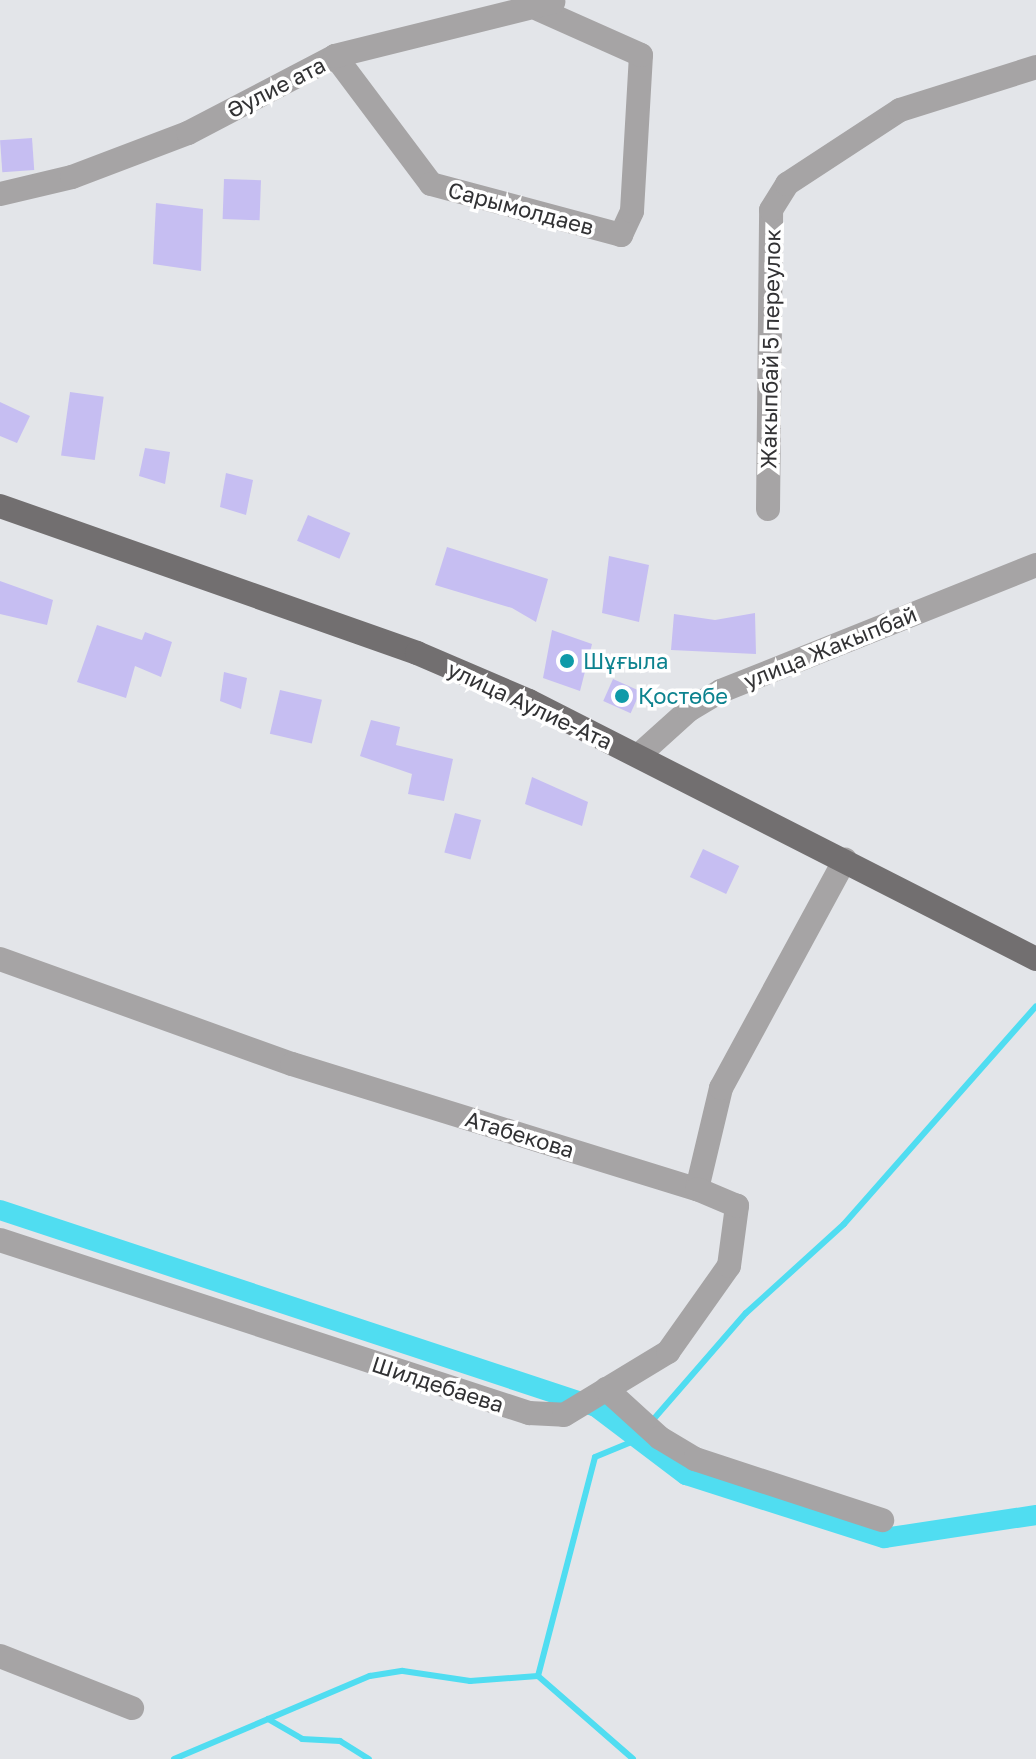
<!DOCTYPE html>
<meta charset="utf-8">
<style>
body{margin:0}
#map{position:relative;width:1036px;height:1759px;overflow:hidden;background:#e3e5e9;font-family:"Golos Text",sans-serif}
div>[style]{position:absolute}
.stream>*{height:6px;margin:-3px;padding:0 3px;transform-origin:3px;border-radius:3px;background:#50ddf1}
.canal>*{height:20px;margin:-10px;padding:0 10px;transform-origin:10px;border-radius:10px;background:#50ddf1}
.building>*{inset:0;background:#c6bef2;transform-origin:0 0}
.minor>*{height:24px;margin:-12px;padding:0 12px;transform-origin:12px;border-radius:12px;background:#a6a4a5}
.major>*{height:24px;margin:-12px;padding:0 12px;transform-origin:12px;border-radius:12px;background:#726f70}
.dots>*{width:22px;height:22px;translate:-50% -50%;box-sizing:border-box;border:4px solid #fff;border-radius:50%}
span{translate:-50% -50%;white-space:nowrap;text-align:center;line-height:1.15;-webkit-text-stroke:7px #fff;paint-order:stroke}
.street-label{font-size:22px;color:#323234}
.culture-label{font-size:22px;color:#0d838f}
.left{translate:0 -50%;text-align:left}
</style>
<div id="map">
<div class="stream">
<i style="left:652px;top:1421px;width:143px;rotate:-49deg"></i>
<i style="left:746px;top:1313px;width:132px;rotate:-42.2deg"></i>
<i style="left:844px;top:1224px;width:290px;rotate:-48.6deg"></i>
<i style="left:538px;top:1676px;width:226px;rotate:-75.4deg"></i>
<i style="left:595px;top:1457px;width:42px;rotate:-22.3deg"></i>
<i style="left:634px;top:1441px;width:16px;rotate:-50deg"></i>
<i style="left:268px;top:1719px;width:39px;rotate:30deg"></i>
<i style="left:302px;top:1739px;width:38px;rotate:3deg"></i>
<i style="left:340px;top:1741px;width:34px;rotate:32deg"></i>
<i style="left:174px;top:1759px;width:213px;rotate:-23deg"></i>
<i style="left:370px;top:1676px;width:33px;rotate:-9deg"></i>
<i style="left:403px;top:1671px;width:68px;rotate:8.5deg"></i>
<i style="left:470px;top:1681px;width:68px;rotate:-4.2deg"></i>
<i style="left:538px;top:1676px;width:126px;rotate:41.1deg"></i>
</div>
<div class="canal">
<i style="left:0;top:1210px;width:628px;rotate:18.29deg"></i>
<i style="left:596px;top:1407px;width:113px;rotate:37.1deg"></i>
<i style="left:686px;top:1475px;width:208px;rotate:17.7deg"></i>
<i style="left:884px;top:1538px;width:154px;rotate:-8.6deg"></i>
</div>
<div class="building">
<i style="left:32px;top:138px;width:32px;height:32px;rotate:86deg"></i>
<i style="left:224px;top:179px;width:37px;height:40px;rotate:2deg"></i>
<i style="clip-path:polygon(156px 203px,203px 209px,201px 271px,153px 264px)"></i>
<i style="left:70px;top:392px;width:34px;height:64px;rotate:8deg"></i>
<i style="clip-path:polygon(0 402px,30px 416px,17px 443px,0 436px)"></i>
<i style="clip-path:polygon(145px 448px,170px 452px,165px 484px,139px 476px)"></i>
<i style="clip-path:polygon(226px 473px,253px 480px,246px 515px,220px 507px)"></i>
<i style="left:308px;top:515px;width:46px;height:28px;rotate:23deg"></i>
<i style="clip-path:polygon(447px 547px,548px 579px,536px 622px,512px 608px,435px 585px)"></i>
<i style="clip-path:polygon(609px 556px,649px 565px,639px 622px,602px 613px)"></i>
<i style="clip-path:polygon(0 581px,53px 600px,47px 625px,0 614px)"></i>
<i style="clip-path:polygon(755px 613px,756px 654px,671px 650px,674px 614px,715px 620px)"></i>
<i style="clip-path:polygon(97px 625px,142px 640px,145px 632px,172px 642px,161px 677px,135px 666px,126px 698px,77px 682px)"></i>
<i style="clip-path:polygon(552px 630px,592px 644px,580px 691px,543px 678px)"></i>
<i style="clip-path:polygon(224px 672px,247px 678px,241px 709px,220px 701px)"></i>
<i style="left:613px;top:679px;width:30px;height:24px;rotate:24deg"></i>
<i style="left:280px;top:690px;width:43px;height:45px;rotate:13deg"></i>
<i style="clip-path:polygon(371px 720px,400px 727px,396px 745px,453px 759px,444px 801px,408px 794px,412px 774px,360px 756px)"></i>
<i style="clip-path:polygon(532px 777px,588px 802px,582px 826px,525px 804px)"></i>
<i style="left:455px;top:813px;width:27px;height:41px;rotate:15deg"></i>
<i style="left:703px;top:849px;width:40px;height:31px;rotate:25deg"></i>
</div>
<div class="minor">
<i style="left:335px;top:56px;width:160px;rotate:53.1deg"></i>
<i style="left:431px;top:184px;width:197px;rotate:15deg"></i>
<i style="left:621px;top:235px;width:26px;rotate:-65deg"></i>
<i style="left:632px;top:211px;width:156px;rotate:-86.7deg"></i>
<i style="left:641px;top:55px;width:111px;rotate:-156deg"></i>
<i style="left:0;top:194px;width:74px;rotate:-13.3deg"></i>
<i style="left:72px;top:177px;width:124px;rotate:-20.8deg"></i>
<i style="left:188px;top:133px;width:166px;rotate:-27.6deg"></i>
<i style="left:335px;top:56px;width:225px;rotate:-13.9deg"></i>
<i style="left:768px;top:509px;width:299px;rotate:-89.4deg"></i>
<i style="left:771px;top:210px;width:31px;rotate:-58deg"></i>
<i style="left:787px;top:184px;width:135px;rotate:-33.2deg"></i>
<i style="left:900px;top:110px;width:143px;rotate:-17.5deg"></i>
<i style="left:639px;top:755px;width:67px;rotate:-42deg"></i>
<i style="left:689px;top:710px;width:37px;rotate:-31deg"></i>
<i style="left:721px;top:691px;width:339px;rotate:-21.8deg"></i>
<i style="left:0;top:959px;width:310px;rotate:19.8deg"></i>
<i style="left:292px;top:1064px;width:424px;rotate:17.2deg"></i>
<i style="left:697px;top:1189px;width:104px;rotate:-76.6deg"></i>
<i style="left:721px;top:1088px;width:260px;rotate:-61.5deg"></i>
<i style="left:0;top:1240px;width:557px;rotate:18.11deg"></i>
<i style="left:529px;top:1413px;width:35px;rotate:3deg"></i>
<i style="left:564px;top:1415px;width:122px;rotate:-31.2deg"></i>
<i style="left:668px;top:1352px;width:105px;rotate:-54.7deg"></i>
<i style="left:729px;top:1266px;width:61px;rotate:-82.4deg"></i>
<i style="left:737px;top:1206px;width:43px;rotate:-157deg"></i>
<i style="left:606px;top:1389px;width:73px;rotate:42.2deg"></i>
<i style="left:660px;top:1438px;width:41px;rotate:31deg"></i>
<i style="left:695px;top:1459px;width:197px;rotate:18.1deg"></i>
<i style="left:0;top:1656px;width:142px;rotate:21.5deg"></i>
</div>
<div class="major">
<i style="left:0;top:506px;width:442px;rotate:19.4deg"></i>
<i style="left:417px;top:653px;width:122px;rotate:23.2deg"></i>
<i style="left:529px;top:701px;width:569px;rotate:26.97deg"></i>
</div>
<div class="dots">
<i style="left:567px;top:661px;background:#0f9aa8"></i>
<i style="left:622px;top:696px;background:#0f9aa8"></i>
</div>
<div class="street-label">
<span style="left:276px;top:87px;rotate:-27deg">Әулие ата</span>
<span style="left:521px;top:208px;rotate:15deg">Сарымолдаев</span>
<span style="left:770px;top:349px;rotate:-89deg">Жакыпбай 5 переулок</span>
<span style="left:830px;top:647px;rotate:-22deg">улица Жакыпбай</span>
<span style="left:530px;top:705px;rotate:25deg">улица Аулие-Ата</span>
<span style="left:520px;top:1134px;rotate:17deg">Атабекова</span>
<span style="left:438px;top:1384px;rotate:18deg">Шилдебаева</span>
</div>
<div class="culture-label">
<span class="left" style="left:583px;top:661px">Шұғыла</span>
<span class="left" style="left:638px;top:696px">Қостөбе</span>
</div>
</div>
